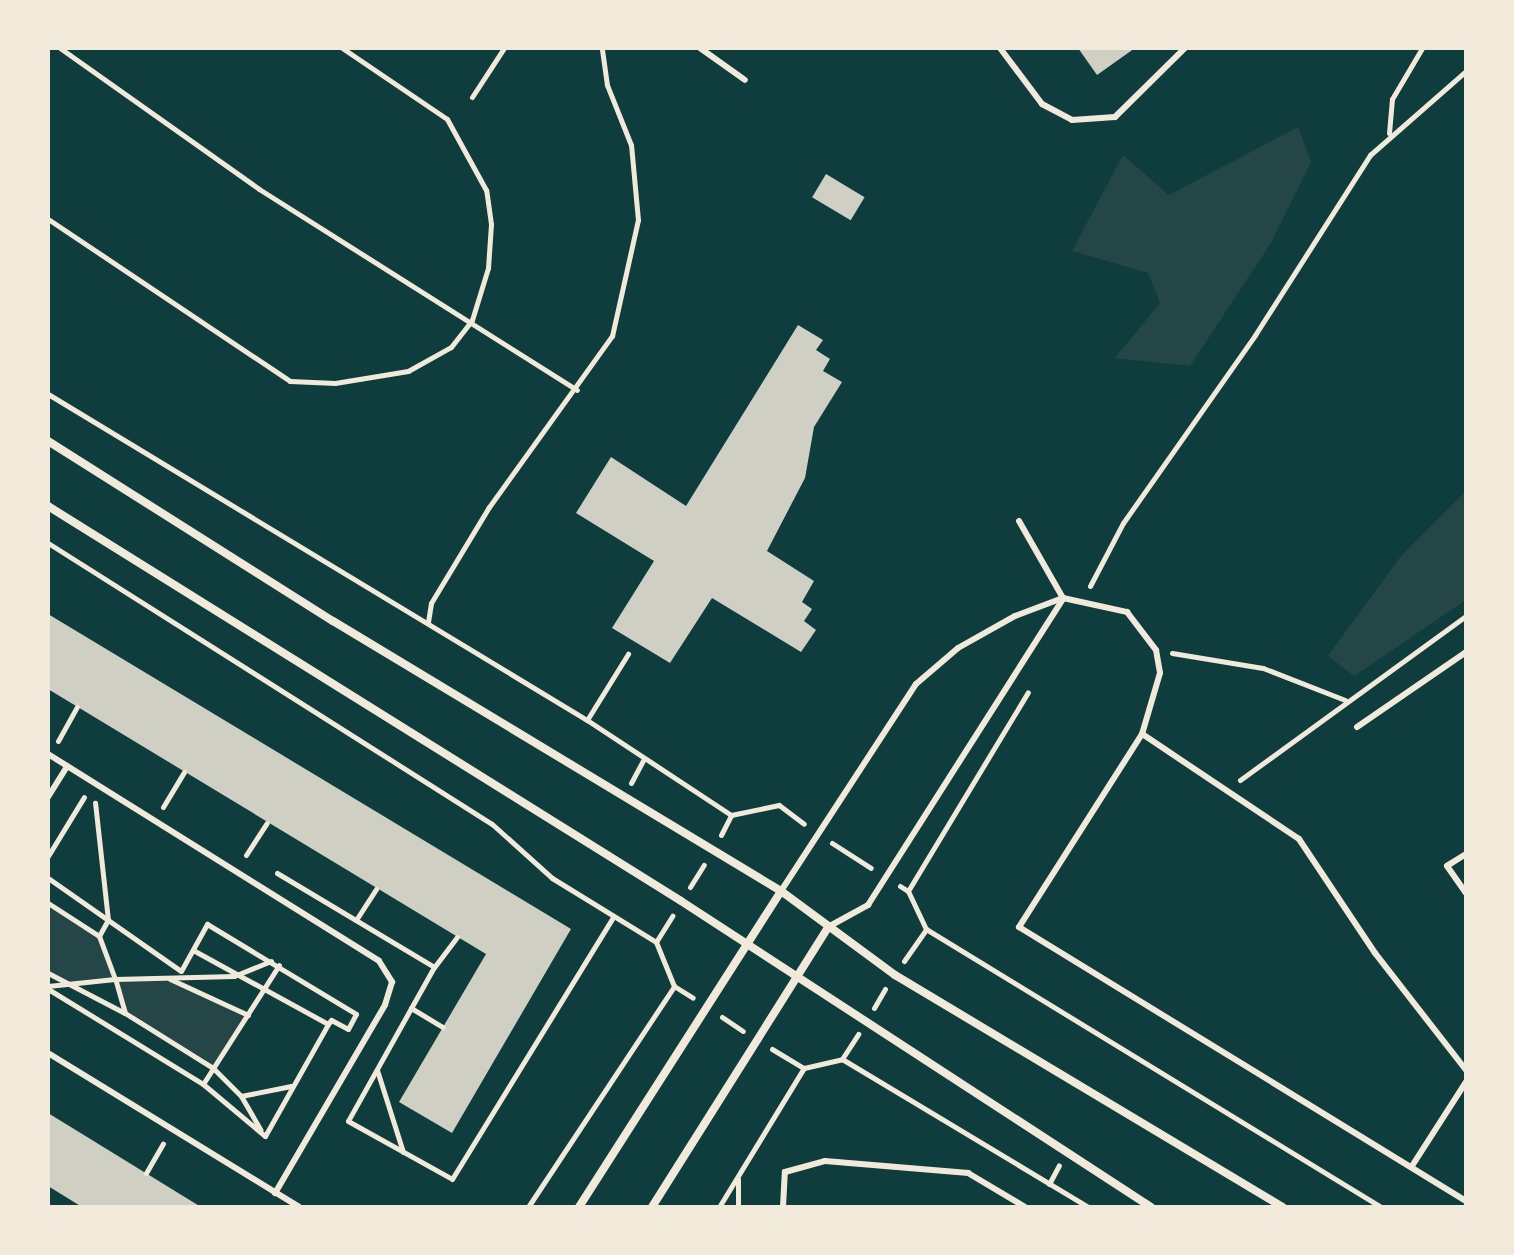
<!DOCTYPE html>
<style>
body{margin:0}
#map{position:relative;width:1514px;height:1255px;overflow:hidden;background:#0f3d3e;font-family:Georgia,serif}
div>[style]{position:absolute}
.green>*{inset:0;background:#244646}
.building>*{inset:0;background:#cfcfc3;transform-origin:0 0}
.path>*{height:5px;margin:-2.5px;padding:0 2.5px;transform-origin:2.5px;border-radius:2.5px;background:#f1e9da}
.service>*{height:6px;margin:-3px;padding:0 3px;transform-origin:3px;border-radius:3px;background:#f1e9da}
.minor>*{height:8px;margin:-4px;padding:0 4px;transform-origin:4px;border-radius:4px;background:#f1e9da}
span{translate:-50% -50%;white-space:nowrap;text-align:center;line-height:1.15;-webkit-text-stroke:8px #f1e9da;paint-order:stroke}
.frame{position:absolute;inset:0;border:50px solid #f1e9da;pointer-events:none}
</style>
<div id="map">
<div class="green">
<i style="clip-path:polygon(1298px 127px,1311px 162px,1271px 243px,1190px 366px,1115px 358px,1160px 303px,1148px 273px,1072px 251px,1123px 155px,1169px 195px)"></i>
<i style="clip-path:polygon(1466px 491px,1466px 600px,1354px 676px,1328px 656px,1401px 556px)"></i>
<i style="clip-path:polygon(48px 903px,99px 936px,115px 979px,169px 979px,248px 1015px,213px 1068px,125px 1013px,115px 979px,81px 986px,48px 973px)"></i>
</div>
<div class="building">
<i style="clip-path:polygon(1078px 48px,1135px 48px,1097px 75px)"></i>
<i style="left:826px;top:174px;width:45px;height:27px;rotate:31deg"></i>
<i style="clip-path:polygon(798px 325px,823px 340px,816px 350px,830px 359px,823px 371px,842px 382px,814px 427px,805px 478px,767px 551px,814px 581px,802px 602px,812px 609px,804px 621px,816px 630px,801px 652px,712px 598px,670px 663px,612px 628px,654px 561px,576px 513px,611px 457px,686px 506px)"></i>
<i style="clip-path:polygon(48px 614px,571px 929px,452px 1133px,399px 1102px,486px 954px,48px 689px)"></i>
<i style="clip-path:polygon(48px 1113px,201px 1207px,82px 1207px,48px 1186px)"></i>
</div>
<div class="path">
<i style="left:60px;top:48px;width:244px;rotate:35.3deg"></i>
<i style="left:259px;top:189px;width:376px;rotate:32.3deg"></i>
<i style="left:472px;top:97px;width:59px;rotate:-56.9deg"></i>
<i style="left:1389px;top:133px;width:34px;rotate:-85deg"></i>
<i style="left:1392px;top:99px;width:59px;rotate:-59.5deg"></i>
<i style="left:48px;top:219px;width:291px;rotate:33.8deg"></i>
<i style="left:290px;top:381px;width:45px;rotate:2.5deg"></i>
<i style="left:335px;top:383px;width:74px;rotate:-9.3deg"></i>
<i style="left:408px;top:371px;width:49px;rotate:-29.2deg"></i>
<i style="left:451px;top:347px;width:34px;rotate:-52deg"></i>
<i style="left:472px;top:320px;width:54px;rotate:-72.9deg"></i>
<i style="left:488px;top:268px;width:44px;rotate:-86.1deg"></i>
<i style="left:491px;top:224px;width:34px;rotate:-98deg"></i>
<i style="left:486px;top:190px;width:81px;rotate:-118.8deg"></i>
<i style="left:447px;top:119px;width:127px;rotate:-145.9deg"></i>
<i style="left:48px;top:394px;width:630px;rotate:31.17deg"></i>
<i style="left:587px;top:720px;width:173px;rotate:33.4deg"></i>
<i style="left:731px;top:815px;width:49px;rotate:-11.8deg"></i>
<i style="left:779px;top:805px;width:31px;rotate:37deg"></i>
<i style="left:48px;top:543px;width:525px;rotate:32.33deg"></i>
<i style="left:492px;top:824px;width:81px;rotate:42deg"></i>
<i style="left:552px;top:878px;width:122px;rotate:31.6deg"></i>
<i style="left:656px;top:942px;width:48px;rotate:67.8deg"></i>
<i style="left:674px;top:986px;width:22px;rotate:32deg"></i>
<i style="left:1090px;top:586px;width:71px;rotate:-62.4deg"></i>
<i style="left:1123px;top:523px;width:230px;rotate:-54.9deg"></i>
<i style="left:1255px;top:335px;width:214px;rotate:-57.4deg"></i>
<i style="left:1370px;top:155px;width:128px;rotate:-41.2deg"></i>
<i style="left:428px;top:622px;width:19px;rotate:-81deg"></i>
<i style="left:431px;top:603px;width:112px;rotate:-58.9deg"></i>
<i style="left:489px;top:507px;width:211px;rotate:-54.3deg"></i>
<i style="left:612px;top:336px;width:119px;rotate:-77.4deg"></i>
<i style="left:638px;top:220px;width:75px;rotate:-95.3deg"></i>
<i style="left:631px;top:145px;width:65px;rotate:-111.8deg"></i>
<i style="left:607px;top:85px;width:37px;rotate:-98deg"></i>
<i style="left:1172px;top:653px;width:92px;rotate:9.4deg"></i>
<i style="left:1263px;top:668px;width:88px;rotate:21.3deg"></i>
<i style="left:587px;top:720px;width:78px;rotate:-58.2deg"></i>
<i style="left:58px;top:741px;width:39px;rotate:-61deg"></i>
<i style="left:1240px;top:780px;width:279px;rotate:-36deg"></i>
<i style="left:631px;top:783px;width:27px;rotate:-62deg"></i>
<i style="left:163px;top:807px;width:41px;rotate:-59deg"></i>
<i style="left:721px;top:835px;width:22px;rotate:-63deg"></i>
<i style="left:832px;top:843px;width:46px;rotate:32.7deg"></i>
<i style="left:246px;top:855px;width:38px;rotate:-57deg"></i>
<i style="left:48px;top:856px;width:69px;rotate:-58.6deg"></i>
<i style="left:277px;top:873px;width:183px;rotate:30.9deg"></i>
<i style="left:48px;top:878px;width:162px;rotate:35deg"></i>
<i style="left:181px;top:971px;width:54px;rotate:-61deg"></i>
<i style="left:207px;top:924px;width:174px;rotate:31.1deg"></i>
<i style="left:356px;top:1014px;width:17px;rotate:118deg"></i>
<i style="left:348px;top:1029px;width:19px;rotate:-152deg"></i>
<i style="left:331px;top:1020px;width:5px;rotate:127deg"></i>
<i style="left:328px;top:1024px;width:154px;rotate:-151.3deg"></i>
<i style="left:900px;top:886px;width:9px;rotate:32deg"></i>
<i style="left:908px;top:891px;width:42px;rotate:64.7deg"></i>
<i style="left:926px;top:929px;width:533px;rotate:31.42deg"></i>
<i style="left:690px;top:887px;width:26px;rotate:-58deg"></i>
<i style="left:908px;top:891px;width:232px;rotate:-58.9deg"></i>
<i style="left:48px;top:903px;width:61px;rotate:32.9deg"></i>
<i style="left:99px;top:936px;width:18px;rotate:-61deg"></i>
<i style="left:108px;top:920px;width:118px;rotate:-96.3deg"></i>
<i style="left:356px;top:920px;width:37px;rotate:-57deg"></i>
<i style="left:457px;top:937px;width:38px;rotate:127deg"></i>
<i style="left:434px;top:967px;width:176px;rotate:119.2deg"></i>
<i style="left:348px;top:1121px;width:119px;rotate:29.1deg"></i>
<i style="left:452px;top:1179px;width:308px;rotate:-58.4deg"></i>
<i style="left:656px;top:942px;width:31px;rotate:-58deg"></i>
<i style="left:904px;top:961px;width:39px;rotate:-55deg"></i>
<i style="left:48px;top:973px;width:87px;rotate:27.5deg"></i>
<i style="left:125px;top:1013px;width:35px;rotate:-106deg"></i>
<i style="left:115px;top:979px;width:119px;rotate:-1.4deg"></i>
<i style="left:234px;top:976px;width:40px;rotate:-22deg"></i>
<i style="left:170px;top:979px;width:86px;rotate:24.8deg"></i>
<i style="left:48px;top:986px;width:67px;rotate:-6deg"></i>
<i style="left:115px;top:979px;width:46px;rotate:-110.4deg"></i>
<i style="left:48px;top:989px;width:182px;rotate:31.5deg"></i>
<i style="left:203px;top:1084px;width:81px;rotate:40deg"></i>
<i style="left:411px;top:1008px;width:37px;rotate:31deg"></i>
<i style="left:874px;top:1008px;width:22px;rotate:-60deg"></i>
<i style="left:125px;top:1013px;width:104px;rotate:32deg"></i>
<i style="left:213px;top:1068px;width:40px;rotate:45deg"></i>
<i style="left:241px;top:1096px;width:39px;rotate:60deg"></i>
<i style="left:722px;top:1017px;width:25px;rotate:34deg"></i>
<i style="left:772px;top:1049px;width:37px;rotate:31deg"></i>
<i style="left:804px;top:1068px;width:39px;rotate:-13deg"></i>
<i style="left:842px;top:1059px;width:30px;rotate:-57deg"></i>
<i style="left:842px;top:1059px;width:287px;rotate:31deg"></i>
<i style="left:377px;top:1070px;width:86px;rotate:72.4deg"></i>
<i style="left:203px;top:1084px;width:141px;rotate:-57.4deg"></i>
<i style="left:241px;top:1096px;width:51px;rotate:-11.3deg"></i>
<i style="left:265px;top:1136px;width:129px;rotate:-60.6deg"></i>
<i style="left:146px;top:1173px;width:34px;rotate:-60deg"></i>
<i style="left:738px;top:1179px;width:28px;rotate:90deg"></i>
<i style="left:1049px;top:1184px;width:21px;rotate:-62deg"></i>
<i style="left:528px;top:1207px;width:265px;rotate:-56.5deg"></i>
<i style="left:719px;top:1207px;width:163px;rotate:-58.6deg"></i>
</div>
<div class="service">
<i style="left:700px;top:48px;width:55px;rotate:35.4deg"></i>
<i style="left:1000px;top:48px;width:70px;rotate:53.1deg"></i>
<i style="left:1042px;top:104px;width:34px;rotate:28deg"></i>
<i style="left:1072px;top:120px;width:43px;rotate:-4deg"></i>
<i style="left:1115px;top:117px;width:98px;rotate:-44.6deg"></i>
<i style="left:1019px;top:521px;width:89px;rotate:60.3deg"></i>
<i style="left:1357px;top:727px;width:132px;rotate:-34.5deg"></i>
<i style="left:48px;top:754px;width:390px;rotate:32deg"></i>
<i style="left:379px;top:961px;width:25px;rotate:58deg"></i>
<i style="left:392px;top:982px;width:24px;rotate:107deg"></i>
<i style="left:385px;top:1005px;width:218px;rotate:120.3deg"></i>
<i style="left:48px;top:797px;width:36px;rotate:-58deg"></i>
<i style="left:1466px;top:854px;width:22px;rotate:148deg"></i>
<i style="left:1447px;top:866px;width:33px;rotate:55deg"></i>
<i style="left:781px;top:891px;width:247px;rotate:-56.9deg"></i>
<i style="left:916px;top:684px;width:55px;rotate:-40.6deg"></i>
<i style="left:958px;top:648px;width:65px;rotate:-29.3deg"></i>
<i style="left:1015px;top:616px;width:51px;rotate:-20.6deg"></i>
<i style="left:1063px;top:598px;width:66px;rotate:12.3deg"></i>
<i style="left:1127px;top:612px;width:48px;rotate:52.7deg"></i>
<i style="left:1156px;top:650px;width:23px;rotate:80deg"></i>
<i style="left:1160px;top:673px;width:64px;rotate:106.4deg"></i>
<i style="left:828px;top:927px;width:46px;rotate:-28.8deg"></i>
<i style="left:868px;top:905px;width:363px;rotate:-57.5deg"></i>
<i style="left:48px;top:1053px;width:294px;rotate:31.5deg"></i>
<i style="left:1466px;top:1070px;width:148px;rotate:-127.9deg"></i>
<i style="left:1375px;top:953px;width:137px;rotate:-123.7deg"></i>
<i style="left:1299px;top:839px;width:189px;rotate:-146.2deg"></i>
<i style="left:1142px;top:734px;width:229px;rotate:122.5deg"></i>
<i style="left:1019px;top:927px;width:524px;rotate:31.51deg"></i>
<i style="left:1412px;top:1166px;width:100px;rotate:-57.3deg"></i>
<i style="left:783px;top:1207px;width:35px;rotate:-87deg"></i>
<i style="left:785px;top:1172px;width:41px;rotate:-15.4deg"></i>
<i style="left:825px;top:1161px;width:144px;rotate:4.8deg"></i>
<i style="left:968px;top:1173px;width:66px;rotate:30.8deg"></i>
</div>
<div class="minor">
<i style="left:48px;top:441px;width:337px;rotate:32.3deg"></i>
<i style="left:333px;top:621px;width:523px;rotate:31.08deg"></i>
<i style="left:781px;top:891px;width:142px;rotate:36.4deg"></i>
<i style="left:895px;top:975px;width:452px;rotate:30.9deg"></i>
<i style="left:48px;top:506px;width:746px;rotate:31.96deg"></i>
<i style="left:681px;top:901px;width:561px;rotate:33.07deg"></i>
<i style="left:579px;top:1207px;width:375px;rotate:-57.4deg"></i>
<i style="left:652px;top:1207px;width:331px;rotate:-57.8deg"></i>
</div>
<div class="frame"></div>
</div>
